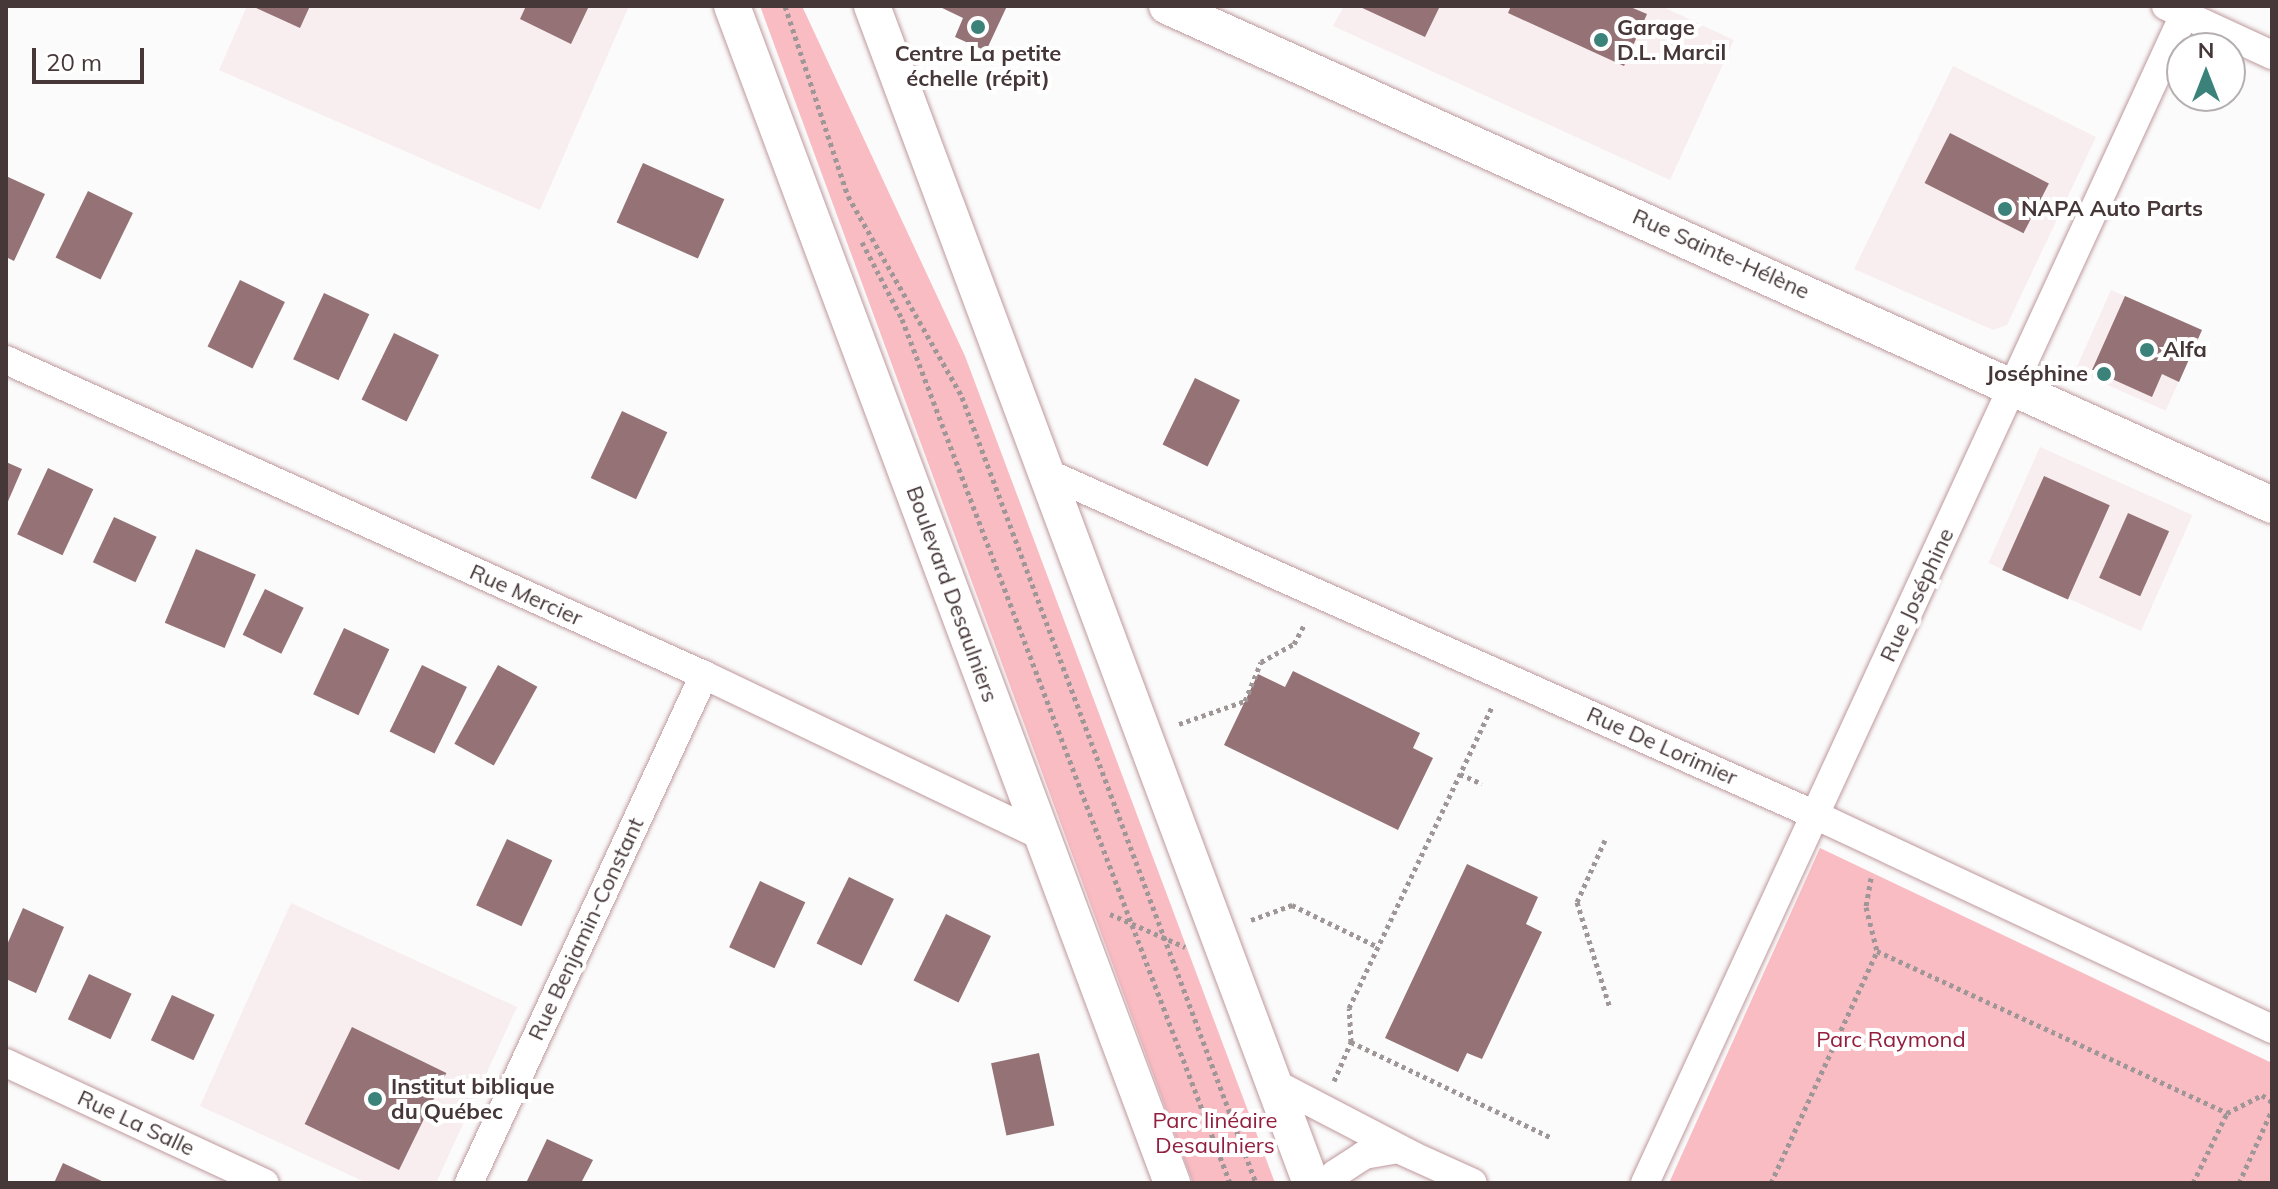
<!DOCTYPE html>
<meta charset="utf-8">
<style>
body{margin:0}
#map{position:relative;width:2278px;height:1189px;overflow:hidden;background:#fbfbfb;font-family:Mulish,sans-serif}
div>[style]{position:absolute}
.built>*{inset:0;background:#f8eeef;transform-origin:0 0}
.green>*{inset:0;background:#f9bcc3}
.building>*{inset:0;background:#947275;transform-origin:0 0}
.path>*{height:5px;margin-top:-2.5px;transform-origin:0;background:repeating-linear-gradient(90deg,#9e9697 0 4px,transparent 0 8px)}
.roads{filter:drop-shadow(0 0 2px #be999d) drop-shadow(0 0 2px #be999d)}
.minor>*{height:28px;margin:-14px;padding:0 14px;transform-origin:14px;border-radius:14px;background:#fff}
.tertiary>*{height:36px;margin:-18px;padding:0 18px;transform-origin:18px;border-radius:18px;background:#fff}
.dots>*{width:22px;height:22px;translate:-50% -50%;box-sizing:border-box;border:4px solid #fff;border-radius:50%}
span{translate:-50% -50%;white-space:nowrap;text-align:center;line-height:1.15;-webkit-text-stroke:8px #fff;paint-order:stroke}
.poi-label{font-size:22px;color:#463739;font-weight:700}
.left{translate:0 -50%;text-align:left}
.right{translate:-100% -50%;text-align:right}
.street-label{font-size:22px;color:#463739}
.park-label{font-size:22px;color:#931f3e}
.frame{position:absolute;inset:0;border:8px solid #463739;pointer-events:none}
.north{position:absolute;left:2166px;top:32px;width:80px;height:80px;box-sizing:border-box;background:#fff;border:2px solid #b5afb0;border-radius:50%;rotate:0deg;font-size:22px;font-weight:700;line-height:32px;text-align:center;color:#463739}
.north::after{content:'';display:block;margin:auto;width:28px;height:36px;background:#3b827b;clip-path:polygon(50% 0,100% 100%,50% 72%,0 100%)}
.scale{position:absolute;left:32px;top:48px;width:112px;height:36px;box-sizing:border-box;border:4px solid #463739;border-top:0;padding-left:10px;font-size:24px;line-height:28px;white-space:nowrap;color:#463739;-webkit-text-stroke:6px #fff;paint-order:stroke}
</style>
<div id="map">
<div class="built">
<i style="clip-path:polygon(247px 6px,629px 6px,540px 210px,219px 70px)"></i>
<i style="clip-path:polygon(1344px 6px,1661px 6px,1734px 40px,1670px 180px,1333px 26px)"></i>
<i style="clip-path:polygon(1953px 66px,2096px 137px,2007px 325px,1993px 330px,1854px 269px)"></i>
<i style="left:2111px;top:290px;width:99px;height:88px;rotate:24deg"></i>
<i style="left:2040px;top:447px;width:167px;height:127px;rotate:24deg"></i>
<i style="clip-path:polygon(291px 903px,517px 1007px,436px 1183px,367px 1183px,200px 1106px)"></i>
</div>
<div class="green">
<i style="clip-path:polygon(760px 6px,802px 6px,965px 356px,1275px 1183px,1193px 1183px)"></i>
<i style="clip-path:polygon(1820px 848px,2272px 1063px,2272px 1183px,1669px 1183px)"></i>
</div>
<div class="building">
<i style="clip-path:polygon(252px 6px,310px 6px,300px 28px)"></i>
<i style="clip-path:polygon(526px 6px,589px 6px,571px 44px,520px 19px)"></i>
<i style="clip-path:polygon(938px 6px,1007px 6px,986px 51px,955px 37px,963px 18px)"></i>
<i style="clip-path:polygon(1358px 6px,1440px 6px,1425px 37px)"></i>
<i style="clip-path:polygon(1511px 6px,1628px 6px,1647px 14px,1624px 66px,1508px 13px)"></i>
<i style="left:1950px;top:133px;width:111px;height:56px;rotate:27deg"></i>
<i style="left:643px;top:163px;width:89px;height:65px;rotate:24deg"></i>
<i style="clip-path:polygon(6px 176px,45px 194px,14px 261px,6px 257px)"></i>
<i style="left:88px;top:191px;width:50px;height:74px;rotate:26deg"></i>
<i style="left:240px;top:280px;width:50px;height:74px;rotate:26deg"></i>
<i style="left:324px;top:293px;width:50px;height:73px;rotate:25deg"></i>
<i style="clip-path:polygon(2125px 296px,2202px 330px,2179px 382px,2162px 374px,2152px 397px,2092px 370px)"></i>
<i style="left:394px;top:333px;width:50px;height:74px;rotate:26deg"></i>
<i style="left:1195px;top:378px;width:50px;height:74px;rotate:26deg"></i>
<i style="left:622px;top:411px;width:50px;height:74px;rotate:25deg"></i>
<i style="clip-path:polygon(6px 462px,22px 469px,6px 506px)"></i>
<i style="left:48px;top:468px;width:50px;height:73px;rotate:25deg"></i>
<i style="left:2044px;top:476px;width:72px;height:103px;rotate:24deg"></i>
<i style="left:2128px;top:513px;width:45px;height:71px;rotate:24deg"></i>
<i style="left:114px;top:517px;width:47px;height:50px;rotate:25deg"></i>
<i style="left:196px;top:549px;width:65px;height:80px;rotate:23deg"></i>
<i style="left:265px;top:589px;width:43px;height:51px;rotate:26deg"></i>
<i style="left:344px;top:628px;width:50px;height:73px;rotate:25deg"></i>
<i style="left:422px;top:665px;width:50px;height:74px;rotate:26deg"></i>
<i style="left:498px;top:665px;width:45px;height:90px;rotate:29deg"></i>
<i style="clip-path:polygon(1293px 671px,1420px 733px,1413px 748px,1433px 758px,1398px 830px,1224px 745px,1258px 674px,1285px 687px)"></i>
<i style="left:507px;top:839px;width:50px;height:73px;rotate:25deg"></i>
<i style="clip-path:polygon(1467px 864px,1538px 897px,1526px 924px,1542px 932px,1482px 1059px,1467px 1053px,1458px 1072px,1385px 1038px)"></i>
<i style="left:849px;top:877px;width:50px;height:74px;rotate:26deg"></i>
<i style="left:760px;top:881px;width:50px;height:73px;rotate:25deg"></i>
<i style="clip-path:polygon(23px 908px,64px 927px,36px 993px,6px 979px,6px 947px)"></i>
<i style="left:946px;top:914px;width:50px;height:74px;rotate:26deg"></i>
<i style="left:89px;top:974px;width:47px;height:50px;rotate:25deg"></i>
<i style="left:172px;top:995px;width:47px;height:50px;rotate:25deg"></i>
<i style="left:352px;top:1027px;width:105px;height:108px;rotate:26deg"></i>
<i style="left:1039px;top:1053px;width:74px;height:49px;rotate:78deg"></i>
<i style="clip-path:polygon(547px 1139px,593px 1160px,581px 1183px,526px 1183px)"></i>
<i style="clip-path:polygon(63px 1163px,106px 1183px,54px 1183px)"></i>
</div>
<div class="path">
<i style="left:785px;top:6px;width:200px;rotate:71.7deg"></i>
<i style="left:848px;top:196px;width:231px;rotate:60.4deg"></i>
<i style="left:962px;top:397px;width:839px;rotate:69.49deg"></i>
<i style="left:862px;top:242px;width:87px;rotate:62.5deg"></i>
<i style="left:902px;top:319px;width:924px;rotate:69.21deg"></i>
<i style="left:1179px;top:724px;width:70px;rotate:-19.2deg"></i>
<i style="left:1245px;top:701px;width:42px;rotate:-67.7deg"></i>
<i style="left:1261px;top:662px;width:38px;rotate:-29deg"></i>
<i style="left:1294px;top:644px;width:24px;rotate:-62deg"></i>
<i style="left:1460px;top:774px;width:24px;rotate:24deg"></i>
<i style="left:1605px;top:840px;width:68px;rotate:114.3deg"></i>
<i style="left:1577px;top:902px;width:111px;rotate:72.7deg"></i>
<i style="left:1871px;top:878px;width:29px;rotate:100deg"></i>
<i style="left:1866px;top:907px;width:45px;rotate:76deg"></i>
<i style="left:1110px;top:914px;width:82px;rotate:23.7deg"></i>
<i style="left:1251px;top:920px;width:44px;rotate:-20.1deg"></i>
<i style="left:1292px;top:905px;width:96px;rotate:26deg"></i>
<i style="left:1351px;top:1042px;width:221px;rotate:25.5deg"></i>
<i style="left:1334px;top:1081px;width:43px;rotate:-66.4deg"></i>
<i style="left:1351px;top:1042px;width:34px;rotate:-93deg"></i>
<i style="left:1349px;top:1008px;width:333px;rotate:-64.6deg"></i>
<i style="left:1771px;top:1183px;width:255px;rotate:-65.4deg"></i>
<i style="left:1877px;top:951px;width:386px;rotate:24.8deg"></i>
<i style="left:2193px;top:1183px;width:78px;rotate:-64.1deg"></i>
<i style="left:2227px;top:1113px;width:39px;rotate:-27deg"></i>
<i style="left:2262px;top:1095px;width:12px;rotate:35deg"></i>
<i style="left:2239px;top:1183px;width:80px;rotate:-65.7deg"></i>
</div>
<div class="roads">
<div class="minor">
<i style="left:2166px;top:6px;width:117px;rotate:24.8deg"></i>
<i style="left:6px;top:360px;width:766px;rotate:24.29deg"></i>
<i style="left:704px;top:675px;width:376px;rotate:25.5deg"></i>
<i style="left:1047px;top:473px;width:841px;rotate:24deg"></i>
<i style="left:1815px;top:815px;width:505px;rotate:25.09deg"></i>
<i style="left:6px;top:1063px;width:285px;rotate:24.9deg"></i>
<i style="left:1270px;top:1081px;width:162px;rotate:27.5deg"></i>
<i style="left:469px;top:1183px;width:560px;rotate:-65.17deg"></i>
<i style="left:1330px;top:1183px;width:10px;rotate:-61deg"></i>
<i style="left:1335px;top:1174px;width:35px;rotate:-33deg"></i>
<i style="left:1364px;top:1155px;width:35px;rotate:-10deg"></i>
<i style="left:1398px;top:1149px;width:82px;rotate:24.4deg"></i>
<i style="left:1645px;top:1183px;width:1296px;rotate:-65.23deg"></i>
</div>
<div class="tertiary">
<i style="left:732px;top:6px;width:1257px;rotate:69.5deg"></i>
<i style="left:872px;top:6px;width:1256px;rotate:69.55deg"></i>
<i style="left:1167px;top:6px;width:1212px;rotate:24.3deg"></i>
</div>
</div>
<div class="dots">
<i style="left:978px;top:27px;background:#3b827b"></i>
<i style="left:1601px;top:40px;background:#3b827b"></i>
<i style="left:2005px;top:209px;background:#3b827b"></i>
<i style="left:2147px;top:350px;background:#3b827b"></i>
<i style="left:2104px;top:374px;background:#3b827b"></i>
<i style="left:375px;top:1099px;background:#3b827b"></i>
</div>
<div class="poi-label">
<span class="left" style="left:1617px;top:40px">Garage<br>D.L. Marcil</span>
<span style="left:978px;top:66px">Centre La petite<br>échelle (répit)</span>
<span class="left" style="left:2021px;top:209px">NAPA Auto Parts</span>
<span class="left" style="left:2163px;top:350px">Alfa</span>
<span class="right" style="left:2088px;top:374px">Joséphine</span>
<span class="left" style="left:391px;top:1099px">Institut biblique<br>du Québec</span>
</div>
<div class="street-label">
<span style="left:1721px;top:254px;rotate:24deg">Rue Sainte-Hélène</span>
<span style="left:952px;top:594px;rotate:70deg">Boulevard Desaulniers</span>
<span style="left:526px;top:595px;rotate:24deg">Rue Mercier</span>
<span style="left:1917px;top:595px;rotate:-65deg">Rue Joséphine</span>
<span style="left:1662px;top:746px;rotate:24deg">Rue De Lorimier</span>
<span style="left:586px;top:929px;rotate:-65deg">Rue Benjamin-Constant</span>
<span style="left:136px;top:1123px;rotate:25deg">Rue La Salle</span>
</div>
<div class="park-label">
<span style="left:1891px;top:1040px">Parc Raymond</span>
<span style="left:1215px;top:1133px">Parc linéaire<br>Desaulniers</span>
</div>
<div class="frame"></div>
<div class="north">N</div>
<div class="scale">20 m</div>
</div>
